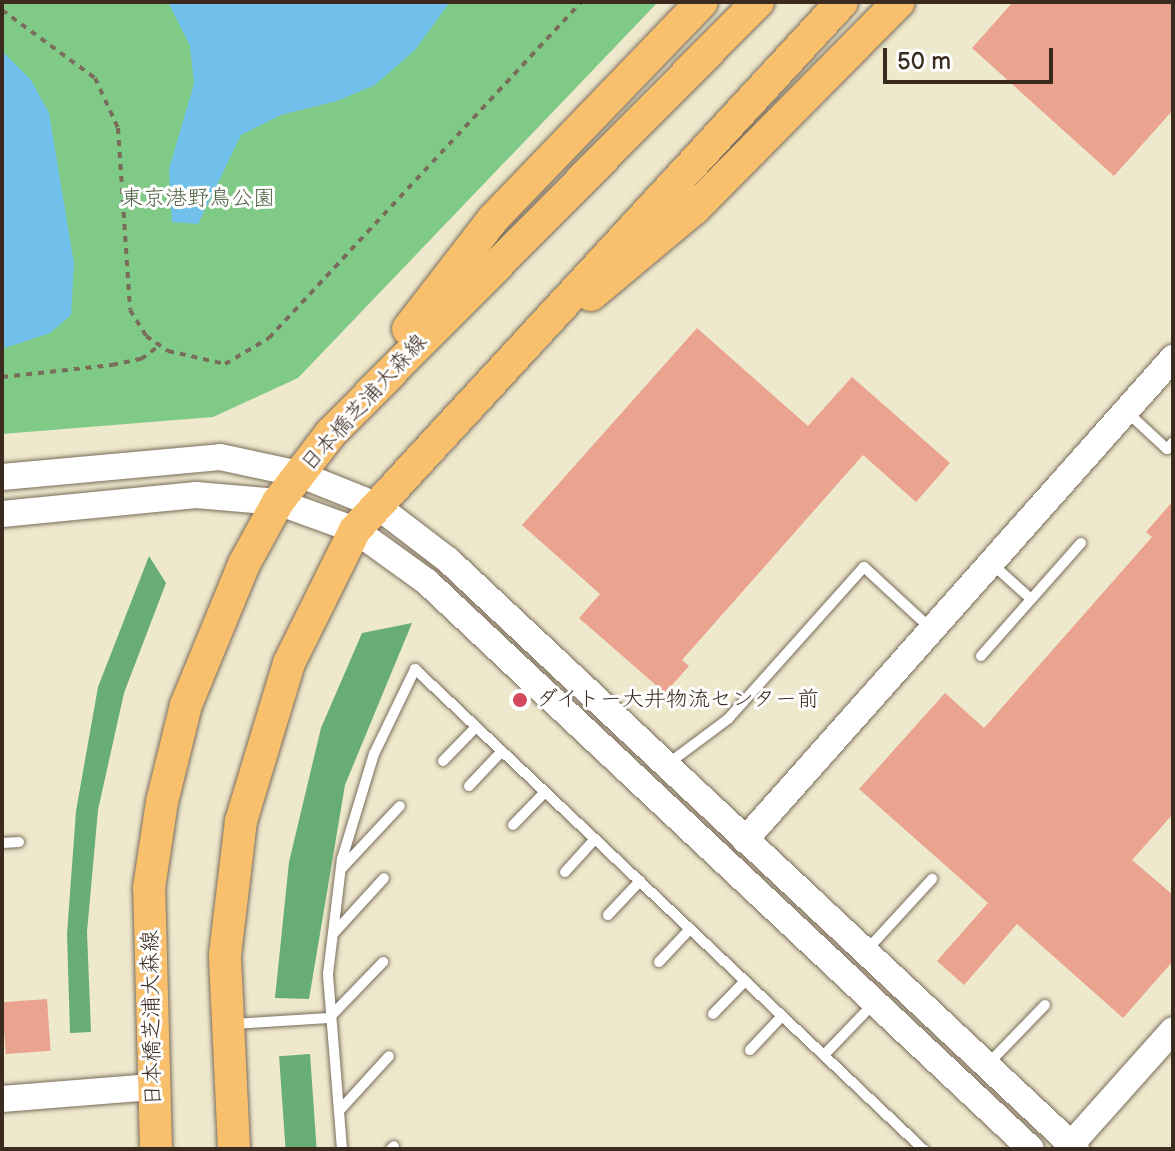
<!DOCTYPE html>
<meta charset="utf-8">
<style>
body{margin:0}
#map{position:relative;width:1175px;height:1151px;overflow:hidden;background:#eee8cd;font-family:"Balsamiq Sans","Klee One",sans-serif}
div>[style]{position:absolute}
.green>*{inset:0;background:#80ca87}
.forest>*{inset:0;background:#68ae74;transform-origin:0 0}
.water>*{inset:0;background:#72c1ed}
.building>*{inset:0;background:#e9a38f;transform-origin:0 0}
.path>*{height:4px;margin-top:-2px;transform-origin:0;background:repeating-linear-gradient(90deg,#7a6c5b 0 6px,transparent 0 12px)}
.roads{filter:drop-shadow(0 0 2px #7a6c5b) drop-shadow(0 0 2px #7a6c5b)}
.service>*{height:10px;margin:-5px;padding:0 5px;transform-origin:5px;border-radius:5px;background:#fff}
.tertiary>*{height:26px;margin:-13px;padding:0 13px;transform-origin:13px;border-radius:13px;background:#fff}
.primary>*{height:32px;margin:-16px;padding:0 16px;transform-origin:16px;border-radius:16px;background:#f8bf6c}
.dots>*{width:22px;height:22px;translate:-50% -50%;box-sizing:border-box;border:4px solid #fff;border-radius:50%}
span{translate:-50% -50%;white-space:nowrap;text-align:center;line-height:1.15;-webkit-text-stroke:6px #fff;paint-order:stroke}
.park-label{font-size:22px;color:#536243}
.street-label{font-size:22px;color:#3b2a1e}
.poi-label{font-size:22px;color:#3b2a1e}
.left{translate:0 -50%;text-align:left}
.frame{position:absolute;inset:0;border:4px solid #3b2a1e;pointer-events:none}
.scale{position:absolute;left:883px;top:48px;width:170px;height:36px;box-sizing:border-box;border:4px solid #3b2a1e;border-top:0;padding-left:10px;font-size:24px;line-height:28px;white-space:nowrap;color:#3b2a1e;-webkit-text-stroke:6px #fff;paint-order:stroke}
</style>
<div id="map">
<div class="green">
<i style="clip-path:polygon(2px 2px,658px 2px,298px 378px,213px 417px,2px 434px)"></i>
</div>
<div class="forest">
<i style="clip-path:polygon(149px 556px,166px 583px,124px 693px,98px 810px,87px 932px,91px 1032px,70px 1033px,67px 934px,76px 811px,98px 687px)"></i>
<i style="clip-path:polygon(412px 623px,345px 785px,309px 999px,275px 998px,289px 862px,321px 728px,362px 633px)"></i>
<i style="left:310px;top:1054px;width:95px;height:31px;rotate:86deg"></i>
</div>
<div class="water">
<i style="clip-path:polygon(168px 2px,450px 2px,415px 50px,375px 85px,337px 101px,281px 115px,241px 135px,198px 224px,172px 222px,169px 169px,194px 84px,190px 46px)"></i>
<i style="clip-path:polygon(2px 51px,31px 80px,49px 113px,74px 264px,71px 315px,50px 333px,2px 349px)"></i>
</div>
<div class="building">
<i style="clip-path:polygon(1013px 2px,1173px 2px,1173px 110px,1114px 176px,972px 48px)"></i>
<i style="clip-path:polygon(697px 328px,808px 426px,852px 377px,950px 463px,916px 502px,863px 455px,682px 660px,689px 666px,665px 693px,579px 618px,600px 594px,522px 525px)"></i>
<i style="clip-path:polygon(1173px 501px,1173px 814px,1132px 860px,1173px 895px,1173px 961px,1123px 1018px,1017px 924px,964px 985px,937px 961px,988px 903px,859px 789px,945px 693px,984px 728px,1152px 537px,1146px 532px)"></i>
<i style="left:47px;top:999px;width:52px;height:45px;rotate:86deg"></i>
</div>
<div class="path">
<i style="left:932px;top:3px;width:1px;rotate:-45deg"></i>
<i style="left:2px;top:10px;width:115px;rotate:36.2deg"></i>
<i style="left:95px;top:78px;width:55px;rotate:65.3deg"></i>
<i style="left:118px;top:128px;width:182px;rotate:86.2deg"></i>
<i style="left:130px;top:310px;width:31px;rotate:58deg"></i>
<i style="left:146px;top:336px;width:27px;rotate:34deg"></i>
<i style="left:168px;top:351px;width:58px;rotate:12.8deg"></i>
<i style="left:225px;top:364px;width:51px;rotate:-30.6deg"></i>
<i style="left:269px;top:338px;width:459px;rotate:-47.1deg"></i>
<i style="left:2px;top:377px;width:111px;rotate:-6.2deg"></i>
<i style="left:112px;top:365px;width:30px;rotate:-12deg"></i>
<i style="left:141px;top:359px;width:24px;rotate:-36deg"></i>
</div>
<div class="roads">
<div class="service">
<i style="left:1126px;top:411px;width:56px;rotate:42.8deg"></i>
<i style="left:1167px;top:449px;width:9px;rotate:-49deg"></i>
<i style="left:991px;top:563px;width:54px;rotate:42deg"></i>
<i style="left:981px;top:656px;width:151px;rotate:-48.5deg"></i>
<i style="left:443px;top:761px;width:47px;rotate:-45.9deg"></i>
<i style="left:669px;top:763px;width:74px;rotate:-36.7deg"></i>
<i style="left:728px;top:719px;width:204px;rotate:-48.2deg"></i>
<i style="left:864px;top:567px;width:90px;rotate:42.7deg"></i>
<i style="left:469px;top:786px;width:48px;rotate:-46.7deg"></i>
<i style="left:513px;top:825px;width:46px;rotate:-45.9deg"></i>
<i style="left:2px;top:843px;width:17px;rotate:-3deg"></i>
<i style="left:341px;top:869px;width:86px;rotate:-46.9deg"></i>
<i style="left:565px;top:872px;width:45px;rotate:-47.7deg"></i>
<i style="left:608px;top:915px;width:47px;rotate:-46.7deg"></i>
<i style="left:334px;top:933px;width:74px;rotate:-47.7deg"></i>
<i style="left:866px;top:951px;width:98px;rotate:-47.5deg"></i>
<i style="left:659px;top:962px;width:45px;rotate:-46.8deg"></i>
<i style="left:713px;top:1014px;width:46px;rotate:-45.9deg"></i>
<i style="left:233px;top:1024px;width:96px;rotate:-3.6deg"></i>
<i style="left:329px;top:1018px;width:78px;rotate:-46deg"></i>
<i style="left:750px;top:1050px;width:47px;rotate:-46.7deg"></i>
<i style="left:824px;top:1055px;width:72px;rotate:-46.1deg"></i>
<i style="left:988px;top:1064px;width:82px;rotate:-46deg"></i>
<i style="left:339px;top:1111px;width:74px;rotate:-47.7deg"></i>
<i style="left:342px;top:1149px;width:176px;rotate:-94.6deg"></i>
<i style="left:328px;top:974px;width:116px;rotate:-83.1deg"></i>
<i style="left:342px;top:859px;width:110px;rotate:-73.1deg"></i>
<i style="left:374px;top:754px;width:94px;rotate:-64.2deg"></i>
<i style="left:415px;top:669px;width:699px;rotate:43.38deg"></i>
<i style="left:391px;top:1149px;width:4px;rotate:-45deg"></i>
</div>
<div class="tertiary">
<i style="left:2px;top:477px;width:219px;rotate:-5.2deg"></i>
<i style="left:220px;top:457px;width:81px;rotate:12.1deg"></i>
<i style="left:299px;top:474px;width:83px;rotate:21.9deg"></i>
<i style="left:376px;top:505px;width:91px;rotate:37.4deg"></i>
<i style="left:448px;top:560px;width:861px;rotate:43.16deg"></i>
<i style="left:2px;top:514px;width:195px;rotate:-5.6deg"></i>
<i style="left:196px;top:495px;width:82px;rotate:4.9deg"></i>
<i style="left:278px;top:502px;width:82px;rotate:20deg"></i>
<i style="left:355px;top:530px;width:89px;rotate:35.8deg"></i>
<i style="left:427px;top:582px;width:828px;rotate:43.19deg"></i>
<i style="left:745px;top:840px;width:645px;rotate:-48.4deg"></i>
<i style="left:2px;top:1099px;width:150px;rotate:-4.6deg"></i>
<i style="left:1067px;top:1149px;width:159px;rotate:-48.3deg"></i>
</div>
<div class="primary">
<i style="left:591px;top:295px;width:134px;rotate:-39.9deg"></i>
<i style="left:694px;top:209px;width:291px;rotate:-45.3deg"></i>
<i style="left:408px;top:329px;width:139px;rotate:-52.3deg"></i>
<i style="left:493px;top:219px;width:301px;rotate:-46.1deg"></i>
<i style="left:156px;top:1149px;width:261px;rotate:-91.5deg"></i>
<i style="left:149px;top:888px;width:87px;rotate:-81.4deg"></i>
<i style="left:162px;top:802px;width:100px;rotate:-76.1deg"></i>
<i style="left:186px;top:705px;width:152px;rotate:-67.6deg"></i>
<i style="left:244px;top:564px;width:71px;rotate:-61.3deg"></i>
<i style="left:278px;top:502px;width:87px;rotate:-52.5deg"></i>
<i style="left:331px;top:433px;width:607px;rotate:-45.27deg"></i>
<i style="left:234px;top:1149px;width:194px;rotate:-92.7deg"></i>
<i style="left:225px;top:955px;width:135px;rotate:-83.2deg"></i>
<i style="left:241px;top:821px;width:165px;rotate:-73.1deg"></i>
<i style="left:289px;top:663px;width:148px;rotate:-63.6deg"></i>
<i style="left:355px;top:530px;width:718px;rotate:-47.31deg"></i>
</div>
</div>
<div class="dots">
<i style="left:520px;top:700px;background:#d1495b"></i>
</div>
<div class="park-label">
<span style="left:198px;top:199px">東京港野鳥公園</span>
</div>
<div class="street-label">
<span style="left:364px;top:403px;rotate:-48deg">日本橋芝浦大森線</span>
<span style="left:152px;top:1018px;rotate:-91deg">日本橋芝浦大森線</span>
</div>
<div class="poi-label">
<span class="left" style="left:536px;top:700px">ダイトー大井物流センター前</span>
</div>
<div class="frame"></div>
<div class="scale">50 m</div>
</div>
